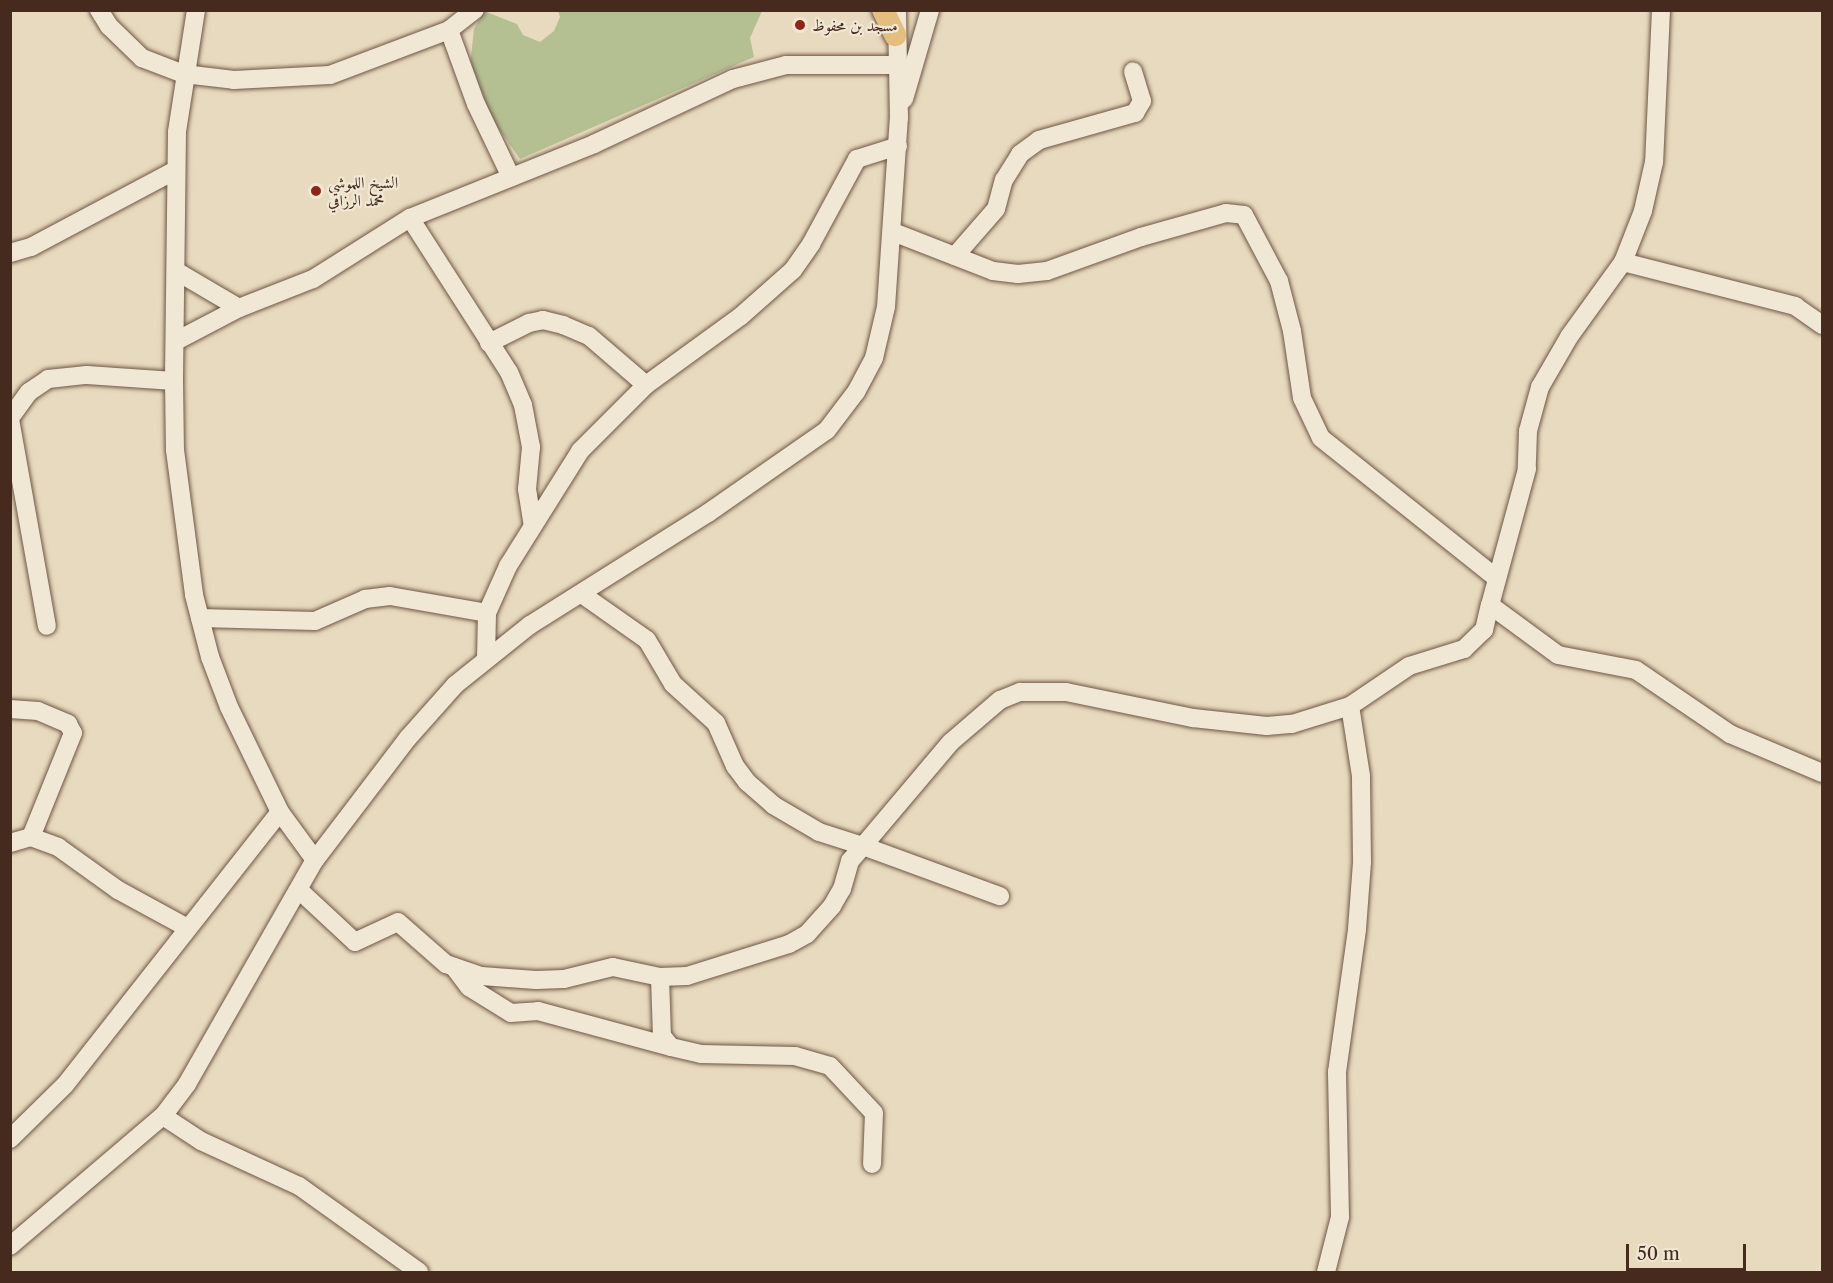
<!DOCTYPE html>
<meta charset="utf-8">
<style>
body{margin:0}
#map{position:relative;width:1833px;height:1283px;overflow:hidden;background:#e8dabe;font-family:"Libre Caslon Text",Amiri,serif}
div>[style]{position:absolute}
.green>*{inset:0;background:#b5c092}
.roads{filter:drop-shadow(0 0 2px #6e5645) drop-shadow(0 0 2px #6e5645)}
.minor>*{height:18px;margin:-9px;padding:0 9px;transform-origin:9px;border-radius:9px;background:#f0e7d5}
.major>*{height:22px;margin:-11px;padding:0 11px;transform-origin:11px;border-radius:11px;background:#e4bd7f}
.dots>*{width:16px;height:16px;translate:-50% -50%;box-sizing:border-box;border:3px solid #f0e7d5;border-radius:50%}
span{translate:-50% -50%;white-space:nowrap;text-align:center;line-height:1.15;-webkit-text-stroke:4.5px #f0e7d5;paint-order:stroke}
.poi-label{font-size:16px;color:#462a1d}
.left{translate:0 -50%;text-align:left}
.frame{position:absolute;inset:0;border:12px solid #462a1d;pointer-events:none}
.scale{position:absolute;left:1626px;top:1244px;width:120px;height:27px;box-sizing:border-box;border:3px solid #462a1d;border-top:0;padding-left:8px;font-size:18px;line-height:21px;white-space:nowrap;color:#462a1d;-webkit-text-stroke:4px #f0e7d5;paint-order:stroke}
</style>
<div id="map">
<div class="green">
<i style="clip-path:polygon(484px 11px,517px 24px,523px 35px,540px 42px,554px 31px,560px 17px,558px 11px,762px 11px,750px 38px,754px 57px,520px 159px,482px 105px,469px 75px,474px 29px)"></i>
</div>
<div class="roads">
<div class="minor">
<i style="left:99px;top:10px;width:19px;rotate:58deg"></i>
<i style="left:109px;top:26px;width:46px;rotate:44.1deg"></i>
<i style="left:142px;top:58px;width:45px;rotate:20.9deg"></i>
<i style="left:184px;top:74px;width:50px;rotate:6.8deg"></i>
<i style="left:234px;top:80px;width:96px;rotate:-3deg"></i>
<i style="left:330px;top:75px;width:127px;rotate:-20.7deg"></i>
<i style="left:449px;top:30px;width:79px;rotate:70deg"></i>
<i style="left:476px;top:104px;width:81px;rotate:64.4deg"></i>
<i style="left:196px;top:10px;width:123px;rotate:98.9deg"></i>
<i style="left:177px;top:132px;width:249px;rotate:90.7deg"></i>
<i style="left:174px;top:381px;width:69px;rotate:89.2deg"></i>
<i style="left:175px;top:450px;width:146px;rotate:82.5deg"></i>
<i style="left:194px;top:595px;width:64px;rotate:75.5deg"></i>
<i style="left:210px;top:657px;width:53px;rotate:69.2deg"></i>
<i style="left:229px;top:707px;width:117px;rotate:64.1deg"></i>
<i style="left:280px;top:812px;width:59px;rotate:53.9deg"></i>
<i style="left:1661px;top:10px;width:152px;rotate:92.6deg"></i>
<i style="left:1654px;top:162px;width:50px;rotate:102.7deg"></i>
<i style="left:1643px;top:211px;width:55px;rotate:111.4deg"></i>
<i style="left:1623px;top:262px;width:92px;rotate:125.8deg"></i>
<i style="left:1569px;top:337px;width:58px;rotate:120.1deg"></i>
<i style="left:1540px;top:387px;width:46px;rotate:105.3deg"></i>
<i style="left:1528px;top:431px;width:38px;rotate:92deg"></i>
<i style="left:1527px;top:469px;width:141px;rotate:105.2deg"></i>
<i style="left:1490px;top:605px;width:84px;rotate:36.3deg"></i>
<i style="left:1558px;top:655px;width:79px;rotate:10.9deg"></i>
<i style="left:1636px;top:670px;width:114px;rotate:34.2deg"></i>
<i style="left:1730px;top:734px;width:100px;rotate:23deg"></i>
<i style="left:449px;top:30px;width:33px;rotate:-38deg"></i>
<i style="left:904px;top:99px;width:93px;rotate:-73.7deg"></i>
<i style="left:410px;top:218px;width:183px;rotate:57.3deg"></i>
<i style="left:509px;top:372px;width:36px;rotate:67deg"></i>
<i style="left:523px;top:405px;width:43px;rotate:79.2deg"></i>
<i style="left:531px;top:447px;width:42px;rotate:95.4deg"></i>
<i style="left:527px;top:489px;width:36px;rotate:81deg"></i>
<i style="left:893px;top:232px;width:107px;rotate:21.3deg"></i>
<i style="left:993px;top:271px;width:25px;rotate:7deg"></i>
<i style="left:1018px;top:274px;width:29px;rotate:-6deg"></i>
<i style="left:1047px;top:271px;width:100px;rotate:-19.9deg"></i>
<i style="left:1141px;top:237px;width:88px;rotate:-15.8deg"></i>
<i style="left:1226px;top:213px;width:18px;rotate:6deg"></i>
<i style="left:1244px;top:215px;width:75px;rotate:62.1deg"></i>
<i style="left:1279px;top:281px;width:52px;rotate:75.4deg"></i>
<i style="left:1292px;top:331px;width:68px;rotate:81.5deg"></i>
<i style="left:1302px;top:398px;width:44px;rotate:64.6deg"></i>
<i style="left:1321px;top:438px;width:223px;rotate:38.6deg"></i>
<i style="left:10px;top:253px;width:22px;rotate:-16deg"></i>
<i style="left:31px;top:247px;width:164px;rotate:-28deg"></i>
<i style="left:955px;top:256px;width:62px;rotate:-48.9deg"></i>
<i style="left:996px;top:209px;width:30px;rotate:-75deg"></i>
<i style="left:1004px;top:180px;width:31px;rotate:-58deg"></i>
<i style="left:1020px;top:154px;width:24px;rotate:-36deg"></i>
<i style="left:1039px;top:140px;width:100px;rotate:-15.7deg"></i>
<i style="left:1135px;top:113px;width:14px;rotate:-60deg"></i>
<i style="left:1142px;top:101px;width:31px;rotate:-107deg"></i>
<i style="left:1623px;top:262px;width:178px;rotate:14.3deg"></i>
<i style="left:1795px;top:306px;width:33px;rotate:35deg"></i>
<i style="left:176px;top:271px;width:73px;rotate:30.4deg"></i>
<i style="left:176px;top:341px;width:71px;rotate:-27.6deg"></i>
<i style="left:239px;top:308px;width:79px;rotate:-21.4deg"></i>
<i style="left:313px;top:279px;width:115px;rotate:-32.2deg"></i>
<i style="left:410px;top:218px;width:198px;rotate:-21.9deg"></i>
<i style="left:594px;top:144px;width:153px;rotate:-25.1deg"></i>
<i style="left:733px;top:79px;width:55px;rotate:-14.8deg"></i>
<i style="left:786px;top:65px;width:110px"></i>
<i style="left:489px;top:343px;width:45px;rotate:-26.6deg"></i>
<i style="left:529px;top:323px;width:14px;rotate:-12deg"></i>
<i style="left:543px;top:320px;width:21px;rotate:14deg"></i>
<i style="left:563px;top:325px;width:28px;rotate:23deg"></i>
<i style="left:589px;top:336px;width:75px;rotate:40.7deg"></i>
<i style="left:10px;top:418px;width:32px;rotate:-54deg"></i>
<i style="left:29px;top:392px;width:23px;rotate:-34deg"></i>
<i style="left:48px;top:379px;width:39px;rotate:-6deg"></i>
<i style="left:87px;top:375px;width:87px;rotate:3.9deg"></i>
<i style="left:10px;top:419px;width:210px;rotate:79.9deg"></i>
<i style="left:583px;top:595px;width:78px;rotate:35.1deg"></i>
<i style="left:647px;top:640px;width:51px;rotate:59.4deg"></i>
<i style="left:673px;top:684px;width:58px;rotate:42.2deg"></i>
<i style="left:716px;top:723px;width:47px;rotate:66.2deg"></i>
<i style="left:735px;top:766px;width:20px;rotate:53deg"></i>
<i style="left:747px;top:782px;width:35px;rotate:41deg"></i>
<i style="left:773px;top:805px;width:53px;rotate:30.4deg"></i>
<i style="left:819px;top:832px;width:46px;rotate:17.7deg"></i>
<i style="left:863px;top:846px;width:136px;rotate:-49.8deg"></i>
<i style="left:951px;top:742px;width:65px;rotate:-40.6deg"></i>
<i style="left:1000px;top:700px;width:22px;rotate:-22deg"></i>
<i style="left:1020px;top:692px;width:46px"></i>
<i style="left:1066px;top:692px;width:130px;rotate:11.6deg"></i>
<i style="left:1193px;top:718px;width:74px;rotate:6.2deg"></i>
<i style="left:1267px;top:726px;width:25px;rotate:-5deg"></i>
<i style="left:1292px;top:724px;width:61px;rotate:-17.2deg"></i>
<i style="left:1350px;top:706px;width:71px;rotate:-34.1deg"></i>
<i style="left:1409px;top:666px;width:58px;rotate:-17.2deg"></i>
<i style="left:1464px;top:649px;width:28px;rotate:-44deg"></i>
<i style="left:1484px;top:630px;width:26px;rotate:-77deg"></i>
<i style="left:200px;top:618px;width:115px;rotate:1.5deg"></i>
<i style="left:315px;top:621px;width:55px;rotate:-23.7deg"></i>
<i style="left:365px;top:599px;width:25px;rotate:-7deg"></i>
<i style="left:390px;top:596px;width:98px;rotate:9.9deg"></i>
<i style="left:486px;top:658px;width:45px;rotate:-88.7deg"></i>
<i style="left:487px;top:613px;width:51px;rotate:-65.9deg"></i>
<i style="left:508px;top:566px;width:136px;rotate:-57.9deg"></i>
<i style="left:580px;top:451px;width:93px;rotate:-45deg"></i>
<i style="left:646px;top:385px;width:117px;rotate:-36deg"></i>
<i style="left:741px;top:316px;width:69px;rotate:-41.5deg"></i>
<i style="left:793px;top:270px;width:32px;rotate:-55deg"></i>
<i style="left:811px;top:244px;width:97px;rotate:-61.6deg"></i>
<i style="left:857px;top:159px;width:43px;rotate:-17.6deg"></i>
<i style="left:10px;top:709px;width:28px;rotate:4deg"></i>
<i style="left:38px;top:711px;width:33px;rotate:23deg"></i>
<i style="left:68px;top:724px;width:10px;rotate:61deg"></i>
<i style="left:73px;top:733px;width:112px;rotate:112deg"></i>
<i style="left:10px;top:843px;width:22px;rotate:-16deg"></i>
<i style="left:31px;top:837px;width:29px;rotate:20deg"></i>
<i style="left:58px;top:847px;width:74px;rotate:35.6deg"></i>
<i style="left:118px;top:890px;width:77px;rotate:28.6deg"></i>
<i style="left:299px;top:890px;width:76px;rotate:42.9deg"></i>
<i style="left:355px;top:942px;width:47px;rotate:-24.9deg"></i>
<i style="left:398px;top:922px;width:64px;rotate:41.2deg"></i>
<i style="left:446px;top:964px;width:37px;rotate:19deg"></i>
<i style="left:481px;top:976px;width:55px;rotate:4.2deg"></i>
<i style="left:536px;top:980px;width:28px;rotate:-2deg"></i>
<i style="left:564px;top:979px;width:50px;rotate:-13.8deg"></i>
<i style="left:613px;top:967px;width:48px;rotate:12deg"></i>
<i style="left:660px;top:977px;width:27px;rotate:-2deg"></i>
<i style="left:687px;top:976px;width:107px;rotate:-17.4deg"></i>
<i style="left:789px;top:944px;width:21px;rotate:-29deg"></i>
<i style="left:807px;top:934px;width:38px;rotate:-48deg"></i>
<i style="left:832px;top:906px;width:20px;rotate:-60deg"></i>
<i style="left:842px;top:889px;width:29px;rotate:-74deg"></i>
<i style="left:850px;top:861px;width:20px;rotate:-49deg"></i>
<i style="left:863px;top:846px;width:146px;rotate:20.1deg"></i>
<i style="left:454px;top:967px;width:25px;rotate:53deg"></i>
<i style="left:469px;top:987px;width:49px;rotate:31.8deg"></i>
<i style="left:511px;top:1013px;width:27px;rotate:-4deg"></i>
<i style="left:538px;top:1011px;width:138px;rotate:15.1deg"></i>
<i style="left:660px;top:977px;width:59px;rotate:88.1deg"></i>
<i style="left:662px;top:1036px;width:14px;rotate:51deg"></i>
<i style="left:671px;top:1047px;width:31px;rotate:13deg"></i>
<i style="left:701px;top:1054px;width:94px;rotate:1.2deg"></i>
<i style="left:795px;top:1056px;width:36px;rotate:16deg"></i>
<i style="left:830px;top:1066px;width:64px;rotate:46.9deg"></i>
<i style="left:874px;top:1113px;width:51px;rotate:92.2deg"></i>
<i style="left:163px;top:1116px;width:45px;rotate:33.3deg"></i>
<i style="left:201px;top:1141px;width:108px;rotate:24.7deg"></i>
<i style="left:299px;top:1186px;width:148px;rotate:35.6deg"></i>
<i style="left:10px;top:1139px;width:77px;rotate:-44.5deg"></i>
<i style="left:65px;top:1085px;width:347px;rotate:-51.8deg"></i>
<i style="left:10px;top:1246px;width:201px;rotate:-40.4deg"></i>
<i style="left:163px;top:1116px;width:40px;rotate:-53deg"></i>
<i style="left:187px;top:1084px;width:258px;rotate:-60.3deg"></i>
<i style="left:315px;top:860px;width:153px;rotate:-52.7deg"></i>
<i style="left:408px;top:738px;width:71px;rotate:-48.4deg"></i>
<i style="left:455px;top:685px;width:96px;rotate:-38.7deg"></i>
<i style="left:530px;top:625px;width:210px;rotate:-32.2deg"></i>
<i style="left:708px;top:513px;width:145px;rotate:-34.9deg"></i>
<i style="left:827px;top:430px;width:48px;rotate:-52.7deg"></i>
<i style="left:856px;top:392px;width:38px;rotate:-62deg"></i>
<i style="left:874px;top:358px;width:52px;rotate:-76.8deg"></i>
<i style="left:886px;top:307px;width:189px;rotate:-86.1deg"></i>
<i style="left:899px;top:118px;width:108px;rotate:-91.1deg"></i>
<i style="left:1326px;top:1272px;width:57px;rotate:-75.7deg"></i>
<i style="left:1340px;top:1217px;width:145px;rotate:-91.2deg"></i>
<i style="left:1337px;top:1072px;width:144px;rotate:-82deg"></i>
<i style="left:1357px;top:929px;width:67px;rotate:-85.7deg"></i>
<i style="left:1362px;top:862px;width:86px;rotate:-90.7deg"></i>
<i style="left:1361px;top:776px;width:71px;rotate:-98.9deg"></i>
</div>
<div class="major">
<i style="left:883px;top:10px;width:28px;rotate:64deg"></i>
</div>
</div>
<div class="dots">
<i style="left:800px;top:25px;background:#8f2418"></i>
<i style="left:316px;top:191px;background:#8f2418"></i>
</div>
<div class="poi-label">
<span class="left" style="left:812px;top:25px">مسجد بن محفوظ</span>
<span class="left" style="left:328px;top:191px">الشيخ اللموشي<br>محمد الرزاقي</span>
</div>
<div class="frame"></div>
<div class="scale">50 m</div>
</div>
